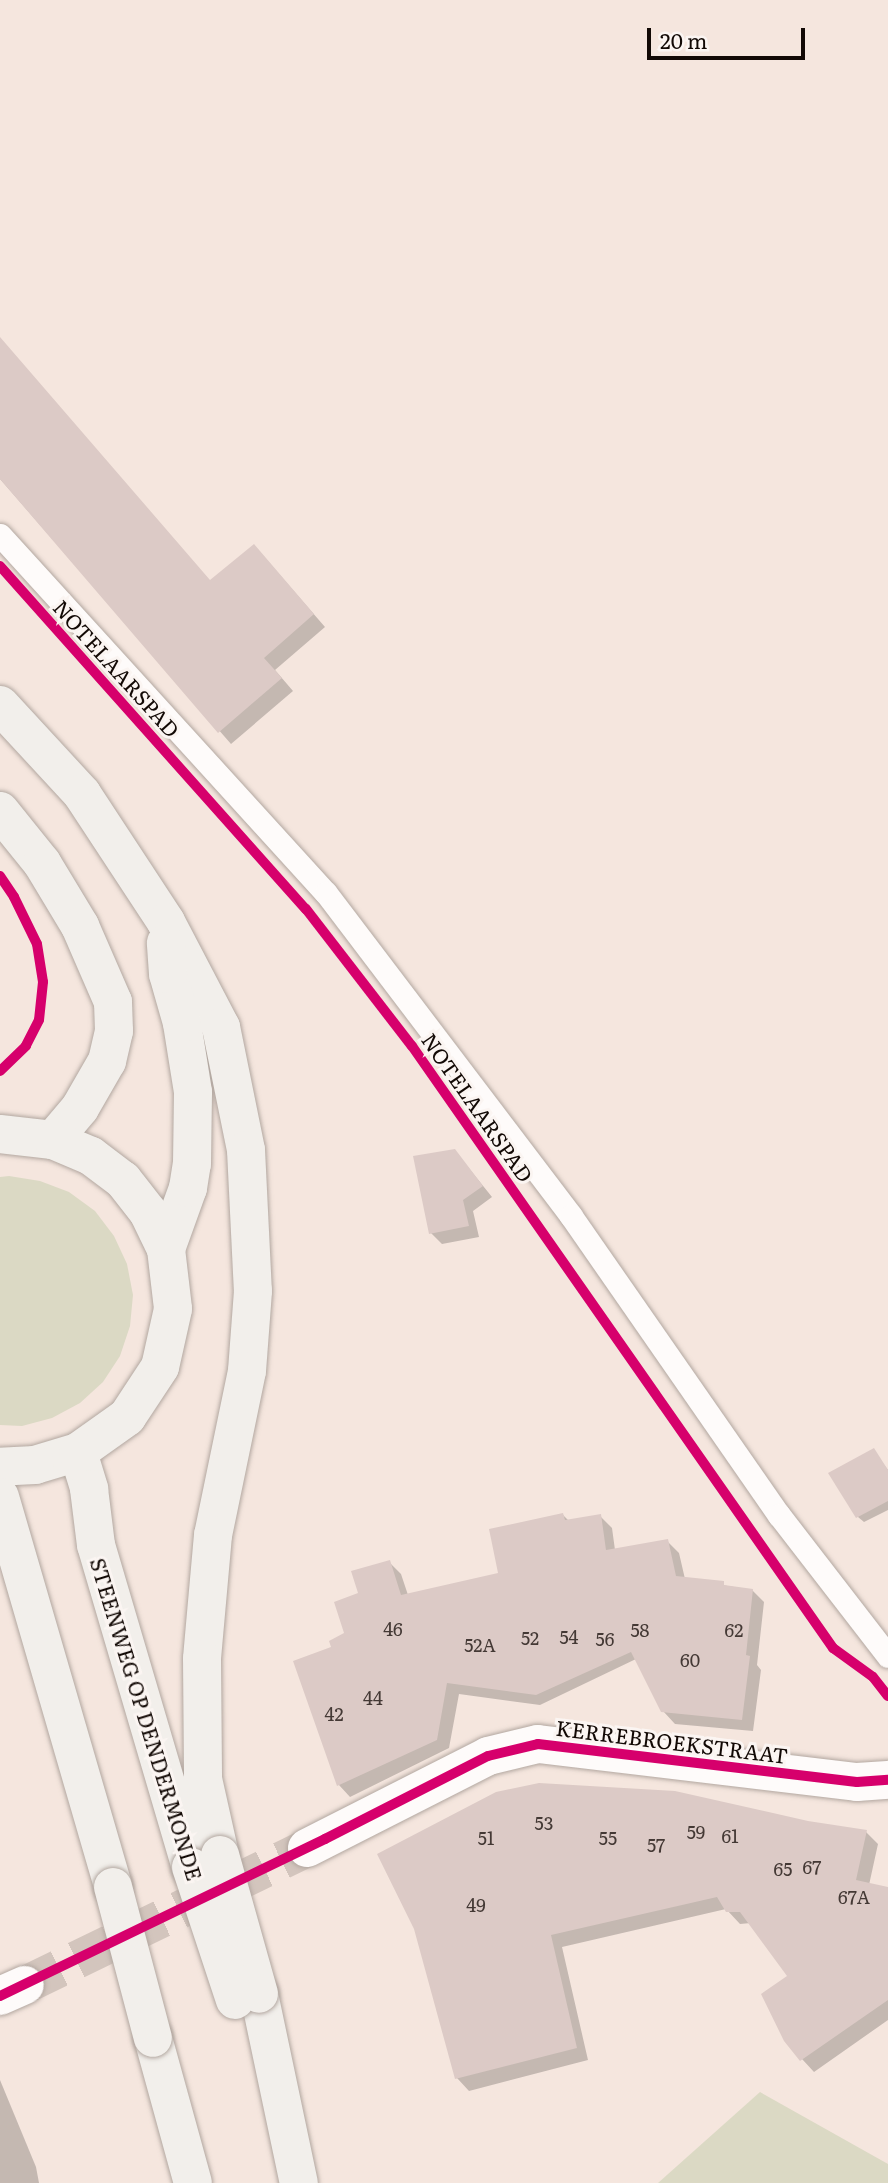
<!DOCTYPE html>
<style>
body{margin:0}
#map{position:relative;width:888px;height:2183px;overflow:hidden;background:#f5e6de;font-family:Literata,serif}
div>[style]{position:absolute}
.green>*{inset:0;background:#dbd9c4}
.shadow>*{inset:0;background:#0003}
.building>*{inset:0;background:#dccac6}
.street-tunnel>*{height:38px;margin-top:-19px;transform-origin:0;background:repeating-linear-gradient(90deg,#d3c5bd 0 38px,transparent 0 57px)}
.roads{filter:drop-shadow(0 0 2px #b2a7a0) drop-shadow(0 0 2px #b2a7a0)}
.lane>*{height:23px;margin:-11.5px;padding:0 11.5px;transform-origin:11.5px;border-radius:11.5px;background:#fefbfa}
.street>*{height:38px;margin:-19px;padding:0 19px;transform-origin:19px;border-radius:19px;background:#fefbfa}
.secondary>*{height:38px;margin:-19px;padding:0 19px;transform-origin:19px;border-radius:19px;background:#f2efeb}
.bridges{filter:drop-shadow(0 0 2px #b2a7a0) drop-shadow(0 0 2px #b2a7a0)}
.secondary-bridge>*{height:38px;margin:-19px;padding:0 19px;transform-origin:19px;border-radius:19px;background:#f2efeb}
.cycleway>*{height:10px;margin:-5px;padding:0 5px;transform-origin:5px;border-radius:5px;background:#d6006c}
span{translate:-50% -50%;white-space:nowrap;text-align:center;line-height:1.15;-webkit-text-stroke:6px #fbf5f2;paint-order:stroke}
.number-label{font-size:18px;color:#443935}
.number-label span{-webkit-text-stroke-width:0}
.street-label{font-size:21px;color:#120905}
.scale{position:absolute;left:647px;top:28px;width:158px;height:32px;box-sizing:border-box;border:4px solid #120905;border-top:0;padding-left:9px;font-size:21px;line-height:24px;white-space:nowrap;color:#120905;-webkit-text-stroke:5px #fbf5f2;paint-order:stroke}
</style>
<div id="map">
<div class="green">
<i style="clip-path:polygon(9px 1176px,40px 1181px,69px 1192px,95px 1211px,114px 1236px,127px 1264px,133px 1295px,130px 1326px,120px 1356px,103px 1382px,80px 1403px,52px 1418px,22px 1426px,0 1425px,0 1177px)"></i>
<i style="clip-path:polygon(760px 2092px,888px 2164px,888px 2183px,658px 2183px)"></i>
</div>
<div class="shadow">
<i style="clip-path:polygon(0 352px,211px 582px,265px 558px,325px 627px,275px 670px,293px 691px,231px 744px,0 479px)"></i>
<i style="clip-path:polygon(455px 1151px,492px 1197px,473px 1211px,479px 1237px,442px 1244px,431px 1233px)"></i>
<i style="clip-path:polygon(873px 1450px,888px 1470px,888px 1510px,864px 1522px,858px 1517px)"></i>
<i style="clip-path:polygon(563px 1515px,569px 1521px,600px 1516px,612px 1528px,615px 1550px,667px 1541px,679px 1553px,685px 1579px,752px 1590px,764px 1602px,757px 1665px,761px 1670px,753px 1731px,675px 1724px,663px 1711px,636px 1659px,540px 1705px,459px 1694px,449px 1748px,350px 1797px,339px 1785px,334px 1648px,347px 1633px,361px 1594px,389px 1562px,401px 1574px,408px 1595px,500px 1575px)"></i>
<i style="clip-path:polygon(808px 1823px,866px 1832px,878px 1844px,869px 1885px,888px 1889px,888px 2020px,814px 2072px,802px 2059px,789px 1977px,751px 1923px,740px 1924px,726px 1909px,562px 1947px,588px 2060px,469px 2091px,457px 2078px,416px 1928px)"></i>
<i style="clip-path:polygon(0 2080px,36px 2167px,39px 2183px,0 2183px)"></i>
</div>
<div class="building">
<i style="clip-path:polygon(0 337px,210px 580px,254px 544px,314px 614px,264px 658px,282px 678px,218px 733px,0 479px)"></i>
<i style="clip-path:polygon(455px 1149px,483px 1186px,463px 1200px,469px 1226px,429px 1234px,413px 1156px)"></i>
<i style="clip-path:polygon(874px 1448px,888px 1470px,888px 1501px,856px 1518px,828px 1473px)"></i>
<i style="clip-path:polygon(563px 1513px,565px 1520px,601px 1514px,606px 1550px,668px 1539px,676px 1576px,724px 1581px,724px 1585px,753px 1589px,746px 1655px,750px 1656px,742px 1720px,661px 1712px,631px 1652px,536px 1695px,447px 1683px,437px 1740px,337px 1786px,293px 1661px,331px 1647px,329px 1641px,344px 1633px,334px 1602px,358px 1593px,351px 1571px,390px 1560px,401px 1595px,498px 1573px,489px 1529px)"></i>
<i style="clip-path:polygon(539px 1783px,675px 1791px,808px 1821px,867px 1830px,856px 1880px,888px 1887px,888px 2000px,800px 2061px,784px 2041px,761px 1994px,787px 1976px,740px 1912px,726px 1912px,717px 1897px,551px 1935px,577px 2048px,455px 2079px,414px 1929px,377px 1854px,496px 1792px)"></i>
</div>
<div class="street-tunnel">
<i style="left:25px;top:1985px;width:314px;rotate:-25.9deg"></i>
</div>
<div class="roads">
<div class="lane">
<i style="left:0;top:535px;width:484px;rotate:47.7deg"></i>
<i style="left:326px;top:893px;width:405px;rotate:52.8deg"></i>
<i style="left:571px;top:1216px;width:364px;rotate:55.2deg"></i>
<i style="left:779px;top:1515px;width:178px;rotate:52.3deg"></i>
</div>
<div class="street">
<i style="left:307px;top:1848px;width:203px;rotate:-26.9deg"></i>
<i style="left:488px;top:1756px;width:51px;rotate:-13.5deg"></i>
<i style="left:538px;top:1744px;width:321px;rotate:6.8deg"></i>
<i style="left:857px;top:1782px;width:31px;rotate:-4deg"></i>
<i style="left:0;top:1996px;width:27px;rotate:-24deg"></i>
</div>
<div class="secondary">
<i style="left:0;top:705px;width:121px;rotate:47.3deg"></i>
<i style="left:82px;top:794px;width:153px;rotate:56.7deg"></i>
<i style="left:166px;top:922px;width:119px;rotate:62.4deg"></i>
<i style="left:221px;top:1027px;width:126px;rotate:78.5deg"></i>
<i style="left:246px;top:1150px;width:141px;rotate:87.2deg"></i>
<i style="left:253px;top:1291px;width:80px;rotate:94.3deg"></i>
<i style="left:247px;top:1371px;width:167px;rotate:101.7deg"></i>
<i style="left:213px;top:1535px;width:124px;rotate:95.1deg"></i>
<i style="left:202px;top:1659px;width:120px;rotate:89.5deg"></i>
<i style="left:203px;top:1779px;width:78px;rotate:77.4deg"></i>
<i style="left:0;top:811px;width:67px;rotate:51.1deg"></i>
<i style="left:42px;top:863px;width:74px;rotate:58.9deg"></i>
<i style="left:80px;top:926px;width:83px;rotate:66.5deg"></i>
<i style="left:113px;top:1002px;width:29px;rotate:88deg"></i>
<i style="left:114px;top:1031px;width:31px;rotate:103deg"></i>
<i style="left:107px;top:1061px;width:54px;rotate:119.9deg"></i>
<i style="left:80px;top:1108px;width:42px;rotate:130.2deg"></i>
<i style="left:0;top:1134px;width:53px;rotate:6.5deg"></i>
<i style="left:53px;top:1140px;width:41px;rotate:22.8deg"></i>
<i style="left:91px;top:1156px;width:40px;rotate:37deg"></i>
<i style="left:123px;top:1180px;width:41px;rotate:52deg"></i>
<i style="left:148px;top:1212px;width:41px;rotate:64.1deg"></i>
<i style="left:166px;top:1249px;width:60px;rotate:83.3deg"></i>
<i style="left:173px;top:1309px;width:59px;rotate:102.6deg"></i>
<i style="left:160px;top:1367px;width:60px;rotate:123.4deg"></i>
<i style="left:127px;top:1417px;width:60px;rotate:144.5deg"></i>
<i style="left:78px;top:1452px;width:45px;rotate:163.2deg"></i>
<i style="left:35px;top:1465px;width:35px;rotate:177deg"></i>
<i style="left:166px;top:1249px;width:65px;rotate:-70.2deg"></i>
<i style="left:188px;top:1188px;width:24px;rotate:-81deg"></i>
<i style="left:192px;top:1164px;width:72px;rotate:-89.2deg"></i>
<i style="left:193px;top:1092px;width:70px;rotate:-99.1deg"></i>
<i style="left:182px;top:1023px;width:51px;rotate:-105.9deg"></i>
<i style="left:168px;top:974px;width:31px;rotate:-94deg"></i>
<i style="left:78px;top:1452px;width:39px;rotate:73deg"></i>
<i style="left:89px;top:1489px;width:56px;rotate:82.9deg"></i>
<i style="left:96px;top:1545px;width:336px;rotate:73.6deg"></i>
<i style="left:0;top:1497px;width:406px;rotate:73.8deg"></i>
<i style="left:259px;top:1994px;width:193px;rotate:78.1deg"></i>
<i style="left:153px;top:2038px;width:150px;rotate:74.6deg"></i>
</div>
</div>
<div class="bridges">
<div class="secondary-bridge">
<i style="left:220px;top:1855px;width:144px;rotate:74.3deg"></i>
<i style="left:191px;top:1867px;width:140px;rotate:71.7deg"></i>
<i style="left:113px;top:1887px;width:156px;rotate:75.2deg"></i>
</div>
</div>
<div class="cycleway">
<i style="left:0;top:566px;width:460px;rotate:48.3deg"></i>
<i style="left:306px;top:909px;width:173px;rotate:52.3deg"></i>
<i style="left:412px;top:1046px;width:735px;rotate:55.03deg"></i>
<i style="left:833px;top:1648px;width:49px;rotate:35.9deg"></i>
<i style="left:873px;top:1677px;width:24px;rotate:52deg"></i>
<i style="left:0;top:876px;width:25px;rotate:56deg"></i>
<i style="left:14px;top:897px;width:52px;rotate:63.9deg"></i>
<i style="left:37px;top:944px;width:38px;rotate:81deg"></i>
<i style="left:43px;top:982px;width:38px;rotate:96deg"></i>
<i style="left:39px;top:1020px;width:29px;rotate:117deg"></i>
<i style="left:26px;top:1046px;width:36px;rotate:136deg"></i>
<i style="left:0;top:1996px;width:361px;rotate:-25.8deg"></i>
<i style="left:325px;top:1839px;width:183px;rotate:-27deg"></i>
<i style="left:488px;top:1756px;width:51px;rotate:-13.5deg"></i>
<i style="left:538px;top:1744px;width:321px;rotate:6.8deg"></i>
<i style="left:857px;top:1782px;width:31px;rotate:-4deg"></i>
</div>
<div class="number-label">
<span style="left:393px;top:1629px">46</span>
<span style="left:640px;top:1630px">58</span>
<span style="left:734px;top:1630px">62</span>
<span style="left:569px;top:1637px">54</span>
<span style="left:530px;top:1638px">52</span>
<span style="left:605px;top:1639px">56</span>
<span style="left:480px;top:1645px">52A</span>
<span style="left:690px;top:1660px">60</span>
<span style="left:373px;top:1698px">44</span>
<span style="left:334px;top:1714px">42</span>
<span style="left:544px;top:1823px">53</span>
<span style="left:696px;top:1832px">59</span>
<span style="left:730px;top:1836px">61</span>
<span style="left:486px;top:1838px">51</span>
<span style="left:608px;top:1838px">55</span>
<span style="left:656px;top:1845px">57</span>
<span style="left:812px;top:1867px">67</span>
<span style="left:783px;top:1869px">65</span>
<span style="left:854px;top:1897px">67A</span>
<span style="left:476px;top:1905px">49</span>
</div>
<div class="street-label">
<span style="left:117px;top:668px;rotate:48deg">NOTELAARSPAD</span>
<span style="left:478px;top:1107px;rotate:55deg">NOTELAARSPAD</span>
<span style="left:147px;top:1719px;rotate:73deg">STEENWEG OP DENDERMONDE</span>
<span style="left:672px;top:1741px;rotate:7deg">KERREBROEKSTRAAT</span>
</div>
<div class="scale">20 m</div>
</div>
